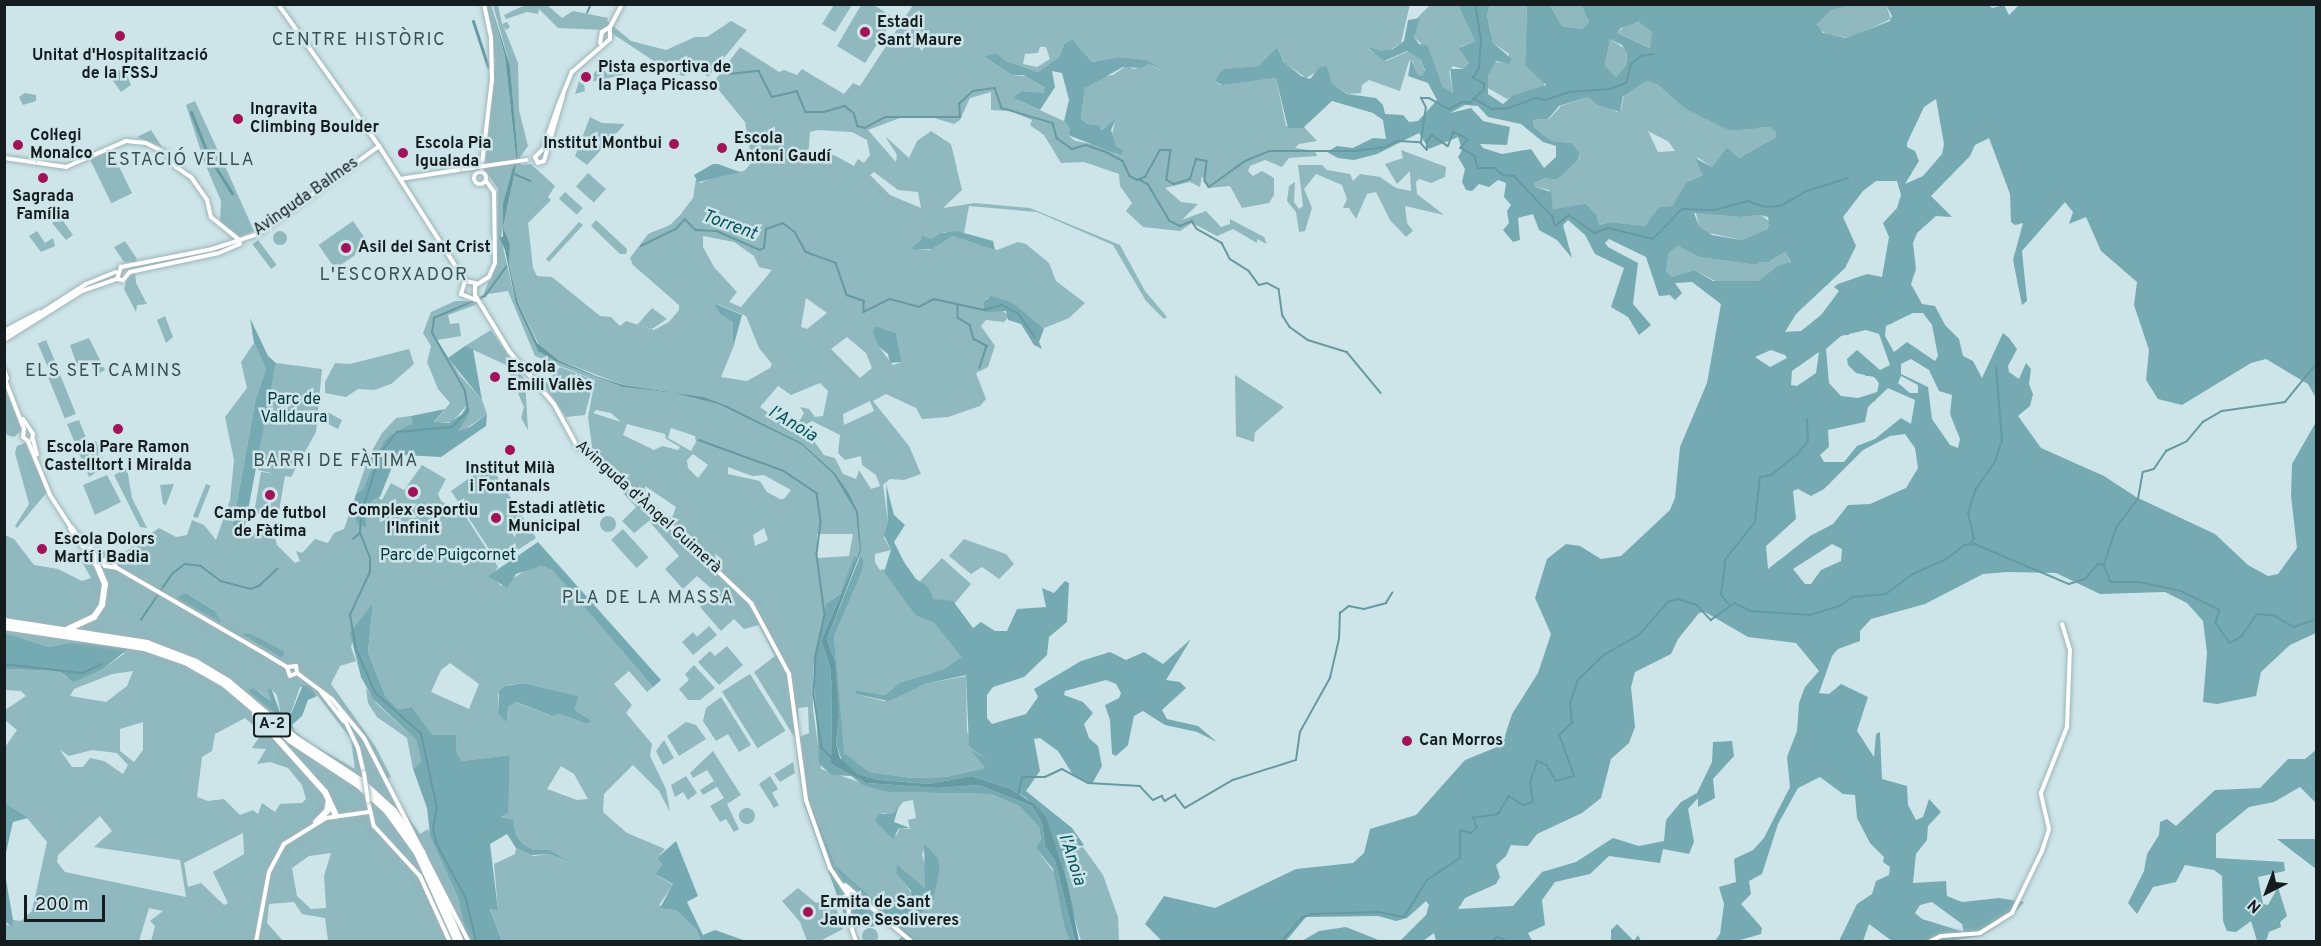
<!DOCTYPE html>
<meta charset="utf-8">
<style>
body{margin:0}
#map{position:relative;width:2321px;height:946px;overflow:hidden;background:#cde5e9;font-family:Overpass,sans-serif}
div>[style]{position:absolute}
.green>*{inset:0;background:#8fb8bf;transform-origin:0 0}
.round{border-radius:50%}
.forest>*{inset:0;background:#76aab3}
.water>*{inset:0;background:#669aa2}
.stream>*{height:1.5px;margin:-0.75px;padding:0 0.75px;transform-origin:0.75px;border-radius:0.75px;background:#669aa2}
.canal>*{height:3px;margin:-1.5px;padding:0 1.5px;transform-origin:1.5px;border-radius:1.5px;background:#669aa2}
.roads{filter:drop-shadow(0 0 2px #9eb4b8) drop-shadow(0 0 2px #9eb4b8)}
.secondary>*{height:4px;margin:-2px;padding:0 2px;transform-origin:2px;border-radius:2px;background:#fff}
.secondary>.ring{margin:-2px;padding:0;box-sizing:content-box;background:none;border:4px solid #fff;border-radius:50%}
.highway>*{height:6px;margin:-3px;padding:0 3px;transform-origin:3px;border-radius:3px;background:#fff}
.bridges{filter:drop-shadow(0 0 2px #9eb4b8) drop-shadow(0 0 2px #9eb4b8)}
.secondary-bridge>*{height:4px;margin:-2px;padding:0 2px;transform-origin:2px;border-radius:2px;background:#fff}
.dots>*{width:16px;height:16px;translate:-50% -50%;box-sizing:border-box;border:3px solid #cde5e9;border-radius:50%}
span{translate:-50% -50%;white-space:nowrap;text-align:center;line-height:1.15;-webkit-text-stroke:5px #cde5e9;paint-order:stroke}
.shield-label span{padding:2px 4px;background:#cde5e9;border:2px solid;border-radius:4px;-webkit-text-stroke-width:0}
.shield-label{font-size:15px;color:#141c1e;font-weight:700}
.poi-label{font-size:16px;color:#141c1e;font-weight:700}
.left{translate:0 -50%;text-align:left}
.right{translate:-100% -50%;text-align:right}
.street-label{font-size:16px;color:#141c1e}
.park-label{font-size:16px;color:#00353c}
.neighbourhood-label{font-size:18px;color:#3a4f52;letter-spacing:1.5px}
.water-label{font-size:18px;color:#02535d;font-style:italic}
.frame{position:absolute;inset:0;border:6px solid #141c1e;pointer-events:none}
.north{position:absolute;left:2237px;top:862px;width:60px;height:60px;-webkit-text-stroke:4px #cde5e9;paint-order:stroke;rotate:222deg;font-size:16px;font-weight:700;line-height:24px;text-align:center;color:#141c1e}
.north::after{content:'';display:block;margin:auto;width:21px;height:27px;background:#141c1e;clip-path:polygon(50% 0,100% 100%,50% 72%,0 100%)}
.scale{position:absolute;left:24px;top:895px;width:81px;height:27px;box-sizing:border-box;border:3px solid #141c1e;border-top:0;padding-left:8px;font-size:18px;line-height:21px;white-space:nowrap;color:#141c1e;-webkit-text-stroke:4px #cde5e9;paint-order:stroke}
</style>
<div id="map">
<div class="green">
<i style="clip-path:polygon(546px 4px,562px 18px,573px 11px,608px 18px,607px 21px,631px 41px,666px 50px,695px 37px,707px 37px,731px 21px,747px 30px,708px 77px,696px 66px,684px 76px,672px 73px,607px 30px,558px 28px,539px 9px,538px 14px,527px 12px,506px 19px,504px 15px,525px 5px)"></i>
<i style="clip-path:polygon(evenodd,1410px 4px,1401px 43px,1387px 52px,1367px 48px,1386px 61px,1409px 51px,1419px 57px,1425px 71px,1422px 76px,1418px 76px,1412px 60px,1409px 61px,1400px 91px,1369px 80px,1362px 85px,1361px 93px,1348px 94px,1332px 83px,1327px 66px,1306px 78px,1285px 63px,1277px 47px,1258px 66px,1226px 69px,1218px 75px,1215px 81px,1220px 85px,1276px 78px,1286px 126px,1304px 127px,1317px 141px,1299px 144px,1295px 148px,1315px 151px,1317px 156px,1289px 158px,1282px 167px,1265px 160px,1250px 166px,1248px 171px,1253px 176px,1262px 171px,1274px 178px,1274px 195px,1269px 203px,1242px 208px,1230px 186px,1208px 188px,1202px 176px,1200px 187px,1190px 182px,1165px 188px,1181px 202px,1198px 204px,1182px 220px,1206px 211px,1221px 227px,1230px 224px,1230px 219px,1264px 237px,1267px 244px,1257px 239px,1257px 243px,1233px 229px,1217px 236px,1192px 223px,1180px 231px,1143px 227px,1126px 211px,1132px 203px,1120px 186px,1119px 174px,1084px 162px,1061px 163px,1044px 135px,1030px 125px,1032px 120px,1010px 111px,991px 110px,991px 92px,970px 98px,960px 120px,954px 124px,934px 118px,900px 118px,868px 130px,896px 162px,897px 155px,885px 136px,909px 158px,917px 141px,931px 131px,951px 144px,962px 190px,943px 208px,975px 203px,1030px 208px,1120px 245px,1145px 291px,1167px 317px,1164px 319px,1146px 301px,1113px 245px,1037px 212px,969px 206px,964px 233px,944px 232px,931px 239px,922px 236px,922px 241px,912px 247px,913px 250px,930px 250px,953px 236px,997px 250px,1018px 242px,1026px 244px,1049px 263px,1056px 281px,1085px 303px,1069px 318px,1042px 329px,1013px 303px,987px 298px,984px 312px,1000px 309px,1009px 316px,1004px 322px,986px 320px,981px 326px,995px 346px,988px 367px,976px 373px,986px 399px,980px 406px,948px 417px,922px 419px,916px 408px,886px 394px,873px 401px,909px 446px,921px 474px,904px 480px,890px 479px,883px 485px,888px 521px,884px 538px,891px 550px,875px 554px,875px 562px,880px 570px,884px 569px,916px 616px,934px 623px,961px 657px,944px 669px,899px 683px,885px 695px,856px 690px,855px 694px,884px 701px,925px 684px,966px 676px,967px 732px,988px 761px,969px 749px,985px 768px,946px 777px,912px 778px,869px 772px,855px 764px,844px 753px,841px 737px,834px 636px,864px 561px,859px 556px,855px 506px,835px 473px,802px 443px,728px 406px,704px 397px,623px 385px,558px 360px,541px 349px,518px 303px,509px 265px,510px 244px,503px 227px,518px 157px,510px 66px,493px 5px,498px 5px,502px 24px,507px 22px,510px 27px,506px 30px,503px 25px,518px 63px,519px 110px,528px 146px,520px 157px,521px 165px,531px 164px,555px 186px,548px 197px,551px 200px,528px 223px,533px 268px,537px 276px,552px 277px,600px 316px,611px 317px,620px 326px,626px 321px,654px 330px,669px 322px,679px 310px,679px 305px,633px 265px,630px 258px,648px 234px,670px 225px,680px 215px,693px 198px,696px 179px,700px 183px,721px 174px,744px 171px,752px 162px,745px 122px,713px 83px,740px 47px,779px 72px,784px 70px,797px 75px,802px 69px,844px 94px,853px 83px,860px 86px,913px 5px,1410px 4px,1072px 39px,1092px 62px,1119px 57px,1147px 60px,1164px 72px,1149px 64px,1134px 69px,1126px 66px,1113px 75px,1099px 77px,1085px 88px,1081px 118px,1087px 124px,1099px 125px,1100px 130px,1115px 121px,1112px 135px,1115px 145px,1123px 150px,1118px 155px,1103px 146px,1075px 141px,1068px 135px,1070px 129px,1064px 121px,1013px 98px,1025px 91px,1041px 94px,1046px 89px,1026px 76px,1012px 75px,985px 58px,997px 53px,1006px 61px,1038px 72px,1059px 57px,1064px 44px,1072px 39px,1410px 4px,1040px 47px,1046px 47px,1050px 59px,1037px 67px,1023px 64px,1025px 54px,1038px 53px,1040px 47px,1410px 4px,817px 130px,852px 132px,867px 140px,870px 155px,864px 163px,858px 159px,854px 166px,834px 155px,808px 158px,810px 132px,817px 130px,1410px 4px,874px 172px,898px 190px,918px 192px,921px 208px,890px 195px,870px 175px,874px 172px,1410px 4px,703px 236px,734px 242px,754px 256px,759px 267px,772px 270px,741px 307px,729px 302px,737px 292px,714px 267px,703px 247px,703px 236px,1410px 4px,806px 298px,827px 313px,807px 329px,801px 327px,806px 298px,1410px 4px,715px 303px,746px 316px,759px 348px,772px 364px,770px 368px,747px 381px,721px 377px,733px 348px,734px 330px,733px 322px,715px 303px,1410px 4px,876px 326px,896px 333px,902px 362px,893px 365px,879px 347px,872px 332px,876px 326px,1410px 4px,847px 337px,866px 353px,872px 368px,860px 378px,831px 349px,847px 337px,1410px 4px,820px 383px,828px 391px,823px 416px,815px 417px,809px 409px,800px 407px,804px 413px,798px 424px,804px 432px,788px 427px,760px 407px,778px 386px,791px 395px,820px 383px,1410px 4px,870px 401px,874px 411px,844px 425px,843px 414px,870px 401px,1410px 4px,812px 421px,840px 435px,838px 453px,845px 460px,861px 456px,862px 465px,876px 475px,880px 486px,871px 489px,859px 470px,856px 479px,843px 474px,835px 458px,824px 455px,809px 434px,805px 425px,812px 421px)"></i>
<i style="clip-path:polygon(evenodd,487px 5px,491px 5px,505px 56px,516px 157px,501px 238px,516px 304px,538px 351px,557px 362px,623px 387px,674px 393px,718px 404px,802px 445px,833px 474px,856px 512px,860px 550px,840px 594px,826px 604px,813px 658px,813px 709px,821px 769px,888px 792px,991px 794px,1019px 806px,1039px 827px,1041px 839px,1036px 848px,1055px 874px,1070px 941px,917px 941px,897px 921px,917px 917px,933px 903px,940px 866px,926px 845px,922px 855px,927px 870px,925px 888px,895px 870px,912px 894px,910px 902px,877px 902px,836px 866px,811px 804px,804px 804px,795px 738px,754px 672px,775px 656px,759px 625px,744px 629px,734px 619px,721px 631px,700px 607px,715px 593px,713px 590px,697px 576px,683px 589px,665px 569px,679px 556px,649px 521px,634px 533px,622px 521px,636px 507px,623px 493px,626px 489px,594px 462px,588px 417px,595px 380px,535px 356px,508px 291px,488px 294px,475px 305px,448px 315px,450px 324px,459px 323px,461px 336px,437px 340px,459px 374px,482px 400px,487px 414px,461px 432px,457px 430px,470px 413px,468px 404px,452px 422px,434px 423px,450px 403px,438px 389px,427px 362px,431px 346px,423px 333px,431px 312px,455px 301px,475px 301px,483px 295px,497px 262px,498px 189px,485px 170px,495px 61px,487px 5px,596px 410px,611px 413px,621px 422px,593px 413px,596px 410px,487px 5px,627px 424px,665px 434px,666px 439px,680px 447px,678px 450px,662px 446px,654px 450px,623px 435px,627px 424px,487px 5px,671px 428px,695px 436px,696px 442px,691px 451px,668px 438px,671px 428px,487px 5px,693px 454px,708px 465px,698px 478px,688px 468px,687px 460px,693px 454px,487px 5px,728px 467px,752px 476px,764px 475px,791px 490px,784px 499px,780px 499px,767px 492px,760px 481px,728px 474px,728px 467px,487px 5px,645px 486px,676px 507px,672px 518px,661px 517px,646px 502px,649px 496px,645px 486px,487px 5px,764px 528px,768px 540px,755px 546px,753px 535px,764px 528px,487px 5px,817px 534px,853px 534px,849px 556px,817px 558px,817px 534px,487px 5px,808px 707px,809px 733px,799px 737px,798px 708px,808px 707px,487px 5px,913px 800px,916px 818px,908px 820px,910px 829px,900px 828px,896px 836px,881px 813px,894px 813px,903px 802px,913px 800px)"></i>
<i style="clip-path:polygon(834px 5px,852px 5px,835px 32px,822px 24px)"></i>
<i style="clip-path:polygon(861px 5px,874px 5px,894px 18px,865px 63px,837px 46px)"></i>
<i style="clip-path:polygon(1430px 5px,1458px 5px,1475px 41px,1460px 47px,1469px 63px,1463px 69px,1453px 66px,1449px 71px,1453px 93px,1444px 89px,1428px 50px,1414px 37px,1418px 17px)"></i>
<i style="clip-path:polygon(1490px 5px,1527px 5px,1525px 65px,1544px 82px,1544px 87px,1507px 99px,1488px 88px,1488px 76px,1494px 62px,1509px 63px,1509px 54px,1493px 43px,1487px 14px)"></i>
<i style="clip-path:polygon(1550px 5px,1581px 5px,1589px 22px,1582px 29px,1562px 26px)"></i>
<i style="clip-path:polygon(1851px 5px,1886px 5px,1891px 19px,1849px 38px,1826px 34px,1818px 28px,1818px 22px,1830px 11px)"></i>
<i style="clip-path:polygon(1641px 22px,1652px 32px,1651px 48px,1617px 33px,1625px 26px)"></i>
<i style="clip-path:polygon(1610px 39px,1627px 50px,1626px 65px,1616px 77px,1605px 67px)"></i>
<i style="clip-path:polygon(600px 67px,608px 74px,628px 74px,584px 83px,585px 91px,575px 94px,580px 78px,587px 70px,593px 74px)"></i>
<i style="clip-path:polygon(124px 68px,131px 85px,121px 92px,109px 75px)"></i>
<i style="clip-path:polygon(evenodd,1647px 81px,1658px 85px,1684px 108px,1729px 129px,1769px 127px,1776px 132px,1776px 137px,1739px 158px,1727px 147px,1712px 167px,1697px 157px,1703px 175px,1689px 181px,1672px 206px,1661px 207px,1645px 226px,1610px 222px,1599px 225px,1597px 215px,1587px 205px,1553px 209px,1549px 190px,1535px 187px,1534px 183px,1545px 178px,1557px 180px,1579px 159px,1580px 153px,1572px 143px,1552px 141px,1542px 134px,1534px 127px,1533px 120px,1549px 119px,1561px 106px,1588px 97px,1617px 112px,1621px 110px,1624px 95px,1647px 81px,1648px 131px,1669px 142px,1675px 151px,1658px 152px,1648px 131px)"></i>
<i style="clip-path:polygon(25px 93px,36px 95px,36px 101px,23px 105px,19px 97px)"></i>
<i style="clip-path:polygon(195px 101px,225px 166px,254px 231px,239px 237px,220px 221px,221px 201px,204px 161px,186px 105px)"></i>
<i style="clip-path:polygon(590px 117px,602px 123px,625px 124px,587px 165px,575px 156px)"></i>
<i style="clip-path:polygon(151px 130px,162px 147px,137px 137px)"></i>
<i style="left:111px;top:150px;width:48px;height:23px;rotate:64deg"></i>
<i style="clip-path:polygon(1401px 150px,1446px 167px,1445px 177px,1431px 183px,1419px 179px,1416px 182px,1417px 194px,1444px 215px,1405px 206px,1407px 223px,1413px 231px,1406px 237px,1390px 220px,1376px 192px,1367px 194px,1356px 219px,1349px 208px,1343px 208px,1347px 199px,1342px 185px,1316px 174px,1304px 189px,1312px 208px,1305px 231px,1299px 232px,1296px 212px,1287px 201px,1289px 186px,1295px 182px,1294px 202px,1299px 209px,1303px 206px,1298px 165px,1322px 165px,1327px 170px,1350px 174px,1353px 181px,1360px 174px,1380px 177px,1396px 188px,1411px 191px,1410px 171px,1397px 184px,1385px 164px,1403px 158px)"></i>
<i style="left:588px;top:173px;width:24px;height:18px;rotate:42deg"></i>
<i style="left:565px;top:192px;width:24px;height:9px;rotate:42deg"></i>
<i style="clip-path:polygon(1696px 213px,1740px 217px,1761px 215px,1770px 222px,1765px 231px,1742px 240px,1709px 233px,1699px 226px)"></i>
<i style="clip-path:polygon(61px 218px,73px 235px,66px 240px,52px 223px)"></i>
<i style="clip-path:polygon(596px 220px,627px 249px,626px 254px,620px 254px,591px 226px)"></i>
<i style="left:353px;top:221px;width:29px;height:42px;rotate:55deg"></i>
<i style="clip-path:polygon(579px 222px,583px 225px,549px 262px,546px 259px)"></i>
<i style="clip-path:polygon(37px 231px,45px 243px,53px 238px,55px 246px,41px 252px,29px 236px)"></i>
<i class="round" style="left:273px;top:231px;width:14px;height:14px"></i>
<i style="left:258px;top:240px;width:31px;height:7px;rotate:53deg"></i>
<i style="clip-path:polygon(125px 241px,137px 259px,135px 262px,124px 262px,114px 247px)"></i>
<i style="clip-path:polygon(1678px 246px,1699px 257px,1749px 264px,1768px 262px,1785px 252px,1791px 263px,1777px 266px,1758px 281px,1717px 282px,1694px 270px,1672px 277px,1666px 271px,1669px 253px)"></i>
<i style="clip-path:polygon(135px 273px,136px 283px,147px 304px,137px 305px,136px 312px,124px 289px,128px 276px)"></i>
<i style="clip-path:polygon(652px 308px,667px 319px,652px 329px,637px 325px)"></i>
<i style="clip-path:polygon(165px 316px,173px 337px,166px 343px,157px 320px)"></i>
<i style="clip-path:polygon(491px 330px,525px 380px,528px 430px,521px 418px,524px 407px,506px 365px,465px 346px)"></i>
<i style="clip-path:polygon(89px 338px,105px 370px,96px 375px,91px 365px,79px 371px,70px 345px)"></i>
<i style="left:46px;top:340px;width:28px;height:9px;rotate:67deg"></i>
<i style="clip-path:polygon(evenodd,254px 343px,266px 369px,256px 398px,232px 529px,275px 537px,277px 545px,295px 563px,300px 561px,296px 551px,302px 553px,315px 539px,328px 543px,334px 533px,344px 529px,352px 507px,357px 517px,366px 514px,373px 500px,377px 497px,382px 500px,391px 483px,404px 490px,422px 465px,446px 479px,438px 494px,441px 501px,466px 517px,498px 567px,492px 576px,501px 586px,526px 570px,541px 566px,552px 570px,653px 687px,647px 692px,629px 671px,614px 684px,632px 705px,626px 713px,652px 744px,650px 756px,666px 789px,670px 812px,659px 791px,633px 765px,604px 794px,603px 812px,627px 833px,665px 849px,657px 858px,662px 865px,655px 874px,673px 885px,659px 905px,676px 910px,696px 929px,701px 941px,502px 941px,490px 908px,498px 909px,494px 864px,515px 854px,516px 848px,533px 856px,549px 854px,568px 862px,550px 850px,534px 850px,523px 844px,516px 835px,513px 819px,502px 817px,507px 813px,510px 755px,462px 761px,457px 754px,456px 735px,433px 735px,412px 707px,398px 709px,386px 697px,368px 653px,373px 603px,358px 625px,351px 647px,356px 661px,340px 666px,331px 684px,375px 746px,391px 777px,387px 779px,396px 800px,413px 824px,420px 834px,428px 829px,459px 900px,471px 941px,328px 941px,325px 918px,302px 914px,294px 902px,269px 904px,267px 923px,283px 941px,151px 941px,155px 926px,150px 921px,163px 911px,149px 908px,139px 941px,5px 941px,5px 922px,8px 926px,13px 920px,21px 921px,32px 911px,47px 842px,27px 818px,5px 803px,5px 747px,17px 730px,5px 720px,5px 710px,26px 696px,21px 691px,5px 690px,5px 669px,59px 671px,67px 678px,79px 677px,103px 669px,125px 653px,74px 642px,49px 647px,5px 633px,5px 535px,14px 539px,34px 565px,58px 569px,82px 581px,91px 578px,76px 551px,99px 547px,115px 559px,159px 528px,176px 537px,187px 535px,192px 520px,204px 525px,216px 540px,230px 500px,234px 460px,225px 417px,247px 388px,241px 362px,254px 343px,186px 593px,213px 609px,223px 624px,177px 598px,186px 593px,254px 343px,243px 634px,254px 636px,263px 644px,285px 652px,282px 657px,243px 634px,254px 343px,450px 663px,479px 684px,469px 709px,431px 692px,441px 670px,450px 663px,254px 343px,133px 671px,127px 686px,106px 702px,70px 696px,74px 689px,112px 674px,133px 671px,254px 343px,508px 685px,523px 683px,577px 696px,575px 710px,592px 721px,587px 724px,559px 714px,550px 715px,515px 702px,508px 707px,507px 721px,498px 714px,498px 694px,508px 685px,254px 343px,269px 687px,277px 695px,281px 715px,289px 719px,300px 687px,311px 687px,351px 739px,355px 769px,310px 743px,279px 719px,266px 706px,258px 691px,271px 701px,269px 687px,254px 343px,245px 718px,262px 733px,252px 748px,266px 749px,257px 764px,270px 762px,288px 768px,302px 785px,306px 799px,302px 803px,280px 804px,275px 812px,262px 803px,258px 814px,253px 810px,240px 815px,224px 799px,208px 801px,197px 797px,202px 757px,212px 751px,215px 734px,245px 718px,254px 343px,143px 722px,143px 750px,134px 762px,120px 751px,120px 729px,143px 722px,254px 343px,60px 750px,69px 756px,92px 750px,117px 753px,128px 765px,123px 774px,104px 761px,90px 758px,83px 767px,72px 767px,60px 750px,254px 343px,561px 766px,574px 774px,588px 799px,577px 800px,547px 789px,561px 766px,254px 343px,100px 816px,112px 831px,94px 847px,180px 860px,186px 897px,65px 872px,57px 862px,58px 855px,100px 816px,254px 343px,243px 833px,244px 854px,213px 872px,228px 903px,224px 905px,201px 883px,188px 887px,184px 863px,243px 833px,254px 343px,331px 853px,324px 876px,326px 908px,311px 909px,297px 896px,292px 868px,309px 856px,331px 853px)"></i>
<i style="clip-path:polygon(409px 349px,414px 364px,391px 384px,374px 390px,358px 389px,346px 397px,325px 393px,325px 382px,335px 363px,350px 364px)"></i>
<i style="clip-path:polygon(276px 363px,322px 369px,316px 432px,291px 477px,285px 476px,278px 517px,254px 513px,261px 472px,276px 474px,258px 470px,258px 454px)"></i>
<i style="clip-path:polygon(560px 367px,594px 380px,585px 415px,566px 417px,544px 385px)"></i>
<i style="left:59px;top:372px;width:45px;height:12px;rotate:68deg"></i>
<i style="clip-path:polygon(1235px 375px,1284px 407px,1255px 432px,1254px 442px,1236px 436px)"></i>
<i style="clip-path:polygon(4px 386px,22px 430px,14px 437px,7px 435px,5px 430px)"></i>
<i style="clip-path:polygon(327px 412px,342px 420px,338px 429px,326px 423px)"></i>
<i style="clip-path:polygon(411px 416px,412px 424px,382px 444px,363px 489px,356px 494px,369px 456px,382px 433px,396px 418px)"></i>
<i style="clip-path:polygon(79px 420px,88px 443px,96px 441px,106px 466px,89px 477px,67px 424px)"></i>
<i style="clip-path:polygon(25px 443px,47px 492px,17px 528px,15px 526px,29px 504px,15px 453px,17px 446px)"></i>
<i style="clip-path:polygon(485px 467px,492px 468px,536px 538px,507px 557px,493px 555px,451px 491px)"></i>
<i style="clip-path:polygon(127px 468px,132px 498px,147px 528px,140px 527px,114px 475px)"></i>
<i style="clip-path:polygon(107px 475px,121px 502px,95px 515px,83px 485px)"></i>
<i style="clip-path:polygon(174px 484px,166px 505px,163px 504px,160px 485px)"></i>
<i style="left:206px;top:484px;width:5px;height:35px;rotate:22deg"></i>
<i class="round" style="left:600px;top:516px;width:16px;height:16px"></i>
<i style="left:623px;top:529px;width:38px;height:16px;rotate:48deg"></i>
<i style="clip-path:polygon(964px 539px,1006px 554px,1014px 564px,999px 579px,982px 567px,971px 574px,949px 556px)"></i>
<i style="clip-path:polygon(942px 558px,971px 584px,955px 603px,936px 601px,920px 581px)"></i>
<i style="clip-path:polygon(709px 626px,717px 635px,693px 655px,682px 642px,693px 632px,697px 637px)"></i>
<i style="clip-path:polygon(727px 646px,743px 665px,719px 685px,698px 662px,710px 651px,715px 656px)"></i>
<i style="clip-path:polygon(694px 665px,715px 688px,700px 700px,688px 700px,679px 689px,689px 680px,685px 674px)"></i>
<i style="left:750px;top:674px;width:67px;height:33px;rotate:58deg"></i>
<i style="clip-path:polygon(366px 688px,377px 704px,416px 740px,421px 761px,413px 769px,407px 738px,377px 717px,368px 703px)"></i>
<i style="clip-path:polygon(721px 697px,751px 745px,739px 752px,728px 734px,716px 741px,703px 721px,706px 708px)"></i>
<i style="clip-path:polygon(686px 722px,696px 725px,706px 739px,679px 756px,667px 736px)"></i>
<i style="clip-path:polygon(664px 740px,674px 758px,663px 765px,656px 751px)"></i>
<i style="clip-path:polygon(713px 751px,741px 795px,727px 804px,739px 829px,734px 832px,726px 819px,720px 822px,710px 806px,724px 798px,717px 787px,703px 795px,700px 790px,714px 781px,707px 770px,693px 778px,690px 773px)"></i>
<i style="clip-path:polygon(793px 762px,795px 773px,780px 782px,774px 774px)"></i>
<i style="clip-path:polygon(686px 776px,697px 793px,688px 800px,683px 792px,675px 797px,671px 785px)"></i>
<i style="clip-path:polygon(770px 776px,778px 789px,772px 793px,779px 805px,774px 808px,759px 784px)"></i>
<i class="round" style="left:739px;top:808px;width:16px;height:16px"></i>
<i style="clip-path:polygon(1083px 847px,1103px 875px,1118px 917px,1119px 941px,1081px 941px,1065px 870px,1067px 851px)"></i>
<i style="clip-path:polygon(798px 888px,816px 903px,833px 897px,843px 929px,820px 941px,807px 941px,800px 922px,782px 901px)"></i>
<i class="round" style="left:862px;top:928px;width:16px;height:16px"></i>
</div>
<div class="forest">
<i style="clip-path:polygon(evenodd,1713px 4px,1851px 5px,1830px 11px,1817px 24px,1823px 33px,1846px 38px,1890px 21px,1892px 16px,1886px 5px,1988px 4px,1992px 8px,2004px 5px,2009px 15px,2020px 4px,2316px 5px,2316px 398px,2308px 384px,2266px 359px,2251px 363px,2182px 405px,2158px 399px,2146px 380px,2149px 350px,2134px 305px,2137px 282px,2101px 251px,2086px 217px,2069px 224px,2073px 212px,2065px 202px,2022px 251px,2027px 301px,2022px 305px,2013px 260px,2023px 223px,2015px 225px,2011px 222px,2010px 194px,1989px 138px,1975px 145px,1970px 156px,1931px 196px,1952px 217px,1936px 216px,1917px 233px,1913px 243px,1916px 269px,1911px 284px,1922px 304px,1935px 306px,1945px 325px,1959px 339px,1963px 356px,1973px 361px,1982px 378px,2003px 333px,2009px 338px,2017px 349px,2008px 366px,2009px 372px,2019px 379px,2026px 363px,2031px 369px,2029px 384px,2033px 394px,2030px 406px,2018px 416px,2041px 448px,2104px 476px,2136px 497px,2215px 534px,2248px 565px,2268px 576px,2278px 574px,2297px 548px,2291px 496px,2292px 464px,2316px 422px,2316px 633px,2290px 645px,2261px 672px,2256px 696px,2217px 704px,2203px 702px,2207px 653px,2203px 621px,2187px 603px,2165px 592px,2100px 594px,2056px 573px,2007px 572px,1983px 574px,1925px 604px,1871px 619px,1860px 631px,1860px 641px,1838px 649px,1832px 656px,1819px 693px,1829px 694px,1841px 684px,1868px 697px,1857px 731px,1874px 757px,1876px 734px,1880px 732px,1882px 779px,1907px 786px,1908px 805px,1916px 820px,1923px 817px,1929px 799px,1941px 812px,1928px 826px,1927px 840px,1916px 854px,1913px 883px,1946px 881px,1947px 896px,1962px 902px,1999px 898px,2024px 902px,2010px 917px,1981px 936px,1941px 942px,1892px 941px,1869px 924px,1863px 941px,1839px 941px,1857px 904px,1872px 894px,1876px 881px,1889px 875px,1890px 867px,1883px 862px,1884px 857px,1870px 843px,1857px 818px,1855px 795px,1843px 794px,1820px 777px,1798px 788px,1778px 824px,1762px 874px,1749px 881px,1751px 894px,1741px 904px,1762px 928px,1761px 934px,1737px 941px,1715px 941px,1720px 934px,1724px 904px,1719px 887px,1736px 882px,1734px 859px,1753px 850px,1764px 838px,1790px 787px,1787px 757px,1797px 731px,1799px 703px,1805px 687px,1819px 671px,1796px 643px,1748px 637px,1705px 612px,1699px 613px,1678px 639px,1671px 654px,1635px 672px,1631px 687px,1635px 727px,1629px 743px,1611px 759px,1601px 798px,1582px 813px,1537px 834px,1528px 846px,1511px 845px,1506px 856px,1496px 865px,1500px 877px,1496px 884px,1465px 898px,1458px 909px,1513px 906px,1542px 872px,1576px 862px,1613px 838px,1639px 846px,1664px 841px,1666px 820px,1681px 802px,1697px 793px,1712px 762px,1713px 742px,1732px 741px,1734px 756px,1713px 779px,1715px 798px,1698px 807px,1698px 798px,1688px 809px,1694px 842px,1689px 854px,1663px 849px,1660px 863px,1609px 856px,1590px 874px,1555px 882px,1542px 900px,1545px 925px,1528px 933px,1532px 941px,1436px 941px,1434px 933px,1423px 941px,1400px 941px,1426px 915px,1429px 905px,1426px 901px,1407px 918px,1396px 921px,1378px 916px,1306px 917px,1286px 941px,1162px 941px,1145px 924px,1164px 896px,1215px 908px,1296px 869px,1353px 863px,1364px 853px,1370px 829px,1416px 815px,1465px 760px,1502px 745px,1512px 714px,1538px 673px,1551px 634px,1535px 598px,1547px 559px,1566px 544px,1580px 546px,1601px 559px,1621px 556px,1670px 510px,1675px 498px,1680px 447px,1707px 383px,1721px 304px,1692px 282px,1675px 283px,1682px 293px,1675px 300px,1670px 295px,1659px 296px,1646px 257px,1609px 239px,1605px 243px,1608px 247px,1638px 263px,1633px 304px,1651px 325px,1639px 335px,1628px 317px,1611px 307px,1624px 268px,1595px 254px,1585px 235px,1568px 220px,1563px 225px,1572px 258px,1557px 240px,1539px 230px,1533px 214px,1518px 218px,1520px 240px,1513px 242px,1503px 230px,1509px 223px,1507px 211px,1511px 205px,1504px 197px,1506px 183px,1498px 180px,1489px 187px,1479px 184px,1472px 191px,1466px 190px,1462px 182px,1465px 169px,1458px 157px,1462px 150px,1458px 137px,1429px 149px,1419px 133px,1377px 154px,1354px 160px,1338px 158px,1327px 152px,1337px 146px,1353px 148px,1373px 138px,1386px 139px,1383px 120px,1373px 113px,1332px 101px,1303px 128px,1288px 128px,1276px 78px,1222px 85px,1215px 81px,1218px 75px,1224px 69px,1258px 66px,1277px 47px,1284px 62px,1301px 76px,1310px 79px,1320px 67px,1327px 66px,1332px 83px,1347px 94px,1376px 98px,1383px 105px,1385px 114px,1403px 115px,1409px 122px,1418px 121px,1437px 100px,1428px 83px,1408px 76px,1411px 59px,1418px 75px,1422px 76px,1425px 70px,1420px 59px,1407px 51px,1384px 61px,1367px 47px,1382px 51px,1393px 49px,1404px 41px,1408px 20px,1420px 18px,1414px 37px,1419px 44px,1427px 45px,1443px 87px,1453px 93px,1450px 69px,1463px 69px,1469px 63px,1459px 48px,1475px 41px,1458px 5px,1490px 5px,1487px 15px,1493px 43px,1512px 59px,1509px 64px,1496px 61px,1488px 76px,1488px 94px,1503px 104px,1512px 96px,1546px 85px,1525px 65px,1527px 5px,1550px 5px,1562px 26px,1582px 29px,1589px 22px,1581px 5px,1713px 4px,1639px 22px,1652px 32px,1650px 48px,1617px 33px,1621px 28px,1639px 22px,1713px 4px,1610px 39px,1622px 45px,1627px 53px,1626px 65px,1616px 77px,1605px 66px,1610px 39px,1713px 4px,1647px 81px,1658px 85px,1684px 108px,1729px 130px,1769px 127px,1776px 132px,1776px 137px,1739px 158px,1727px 147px,1712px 167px,1695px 158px,1703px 175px,1687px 182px,1672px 206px,1659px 207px,1645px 226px,1610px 222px,1599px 225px,1597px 215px,1586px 204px,1553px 209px,1551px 192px,1535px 187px,1534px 183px,1545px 178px,1557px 180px,1578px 160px,1580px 153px,1572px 143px,1552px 141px,1542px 134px,1534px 127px,1533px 120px,1548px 119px,1559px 106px,1588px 97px,1598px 105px,1620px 112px,1623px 96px,1647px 81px,1713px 4px,1936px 99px,1944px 144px,1942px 154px,1923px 176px,1905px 184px,1919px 161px,1915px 151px,1907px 147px,1907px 143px,1924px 107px,1936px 99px,1713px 4px,1465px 105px,1478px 106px,1488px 117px,1521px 124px,1543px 142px,1556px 146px,1556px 157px,1544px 168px,1531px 149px,1502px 154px,1483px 148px,1480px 144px,1507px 145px,1510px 127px,1483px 121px,1471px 108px,1450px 113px,1465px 105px,1713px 4px,1876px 181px,1897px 181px,1901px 195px,1897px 208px,1883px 223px,1889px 237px,1882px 277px,1867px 274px,1838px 284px,1834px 287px,1839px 291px,1821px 315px,1801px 331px,1785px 332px,1796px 314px,1845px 268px,1856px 246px,1843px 217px,1863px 191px,1876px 181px,1713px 4px,1694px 213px,1740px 217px,1761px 215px,1768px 217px,1769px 224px,1766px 230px,1742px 240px,1712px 235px,1699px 226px,1694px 213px,1713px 4px,1678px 246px,1699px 257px,1749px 264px,1768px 262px,1785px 252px,1791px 262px,1777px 266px,1758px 281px,1713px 281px,1694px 270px,1672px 277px,1666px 271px,1669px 253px,1678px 246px,1713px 4px,1913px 313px,1923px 313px,1932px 325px,1938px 356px,1935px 361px,1907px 342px,1894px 352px,1885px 336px,1886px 326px,1913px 313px,1713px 4px,1866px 330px,1879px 334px,1890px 365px,1880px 370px,1857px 350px,1847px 359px,1848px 365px,1856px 373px,1874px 377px,1879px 383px,1877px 392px,1858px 398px,1841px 396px,1829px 383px,1826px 349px,1841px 336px,1866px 330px,1713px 4px,1771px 350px,1785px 355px,1787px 358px,1770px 367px,1755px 357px,1771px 350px,1713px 4px,1819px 352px,1816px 373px,1797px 386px,1791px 385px,1792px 371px,1819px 352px,1713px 4px,1911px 359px,1929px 370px,1939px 391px,1952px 395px,1950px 414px,1960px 439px,1958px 448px,1950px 445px,1932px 419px,1928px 387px,1901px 374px,1901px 364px,1911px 359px,1713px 4px,1901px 376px,1918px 385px,1918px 393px,1910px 393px,1898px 383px,1901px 376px,1713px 4px,1888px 388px,1915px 400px,1911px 424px,1901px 418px,1875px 439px,1857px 446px,1844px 462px,1824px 462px,1820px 455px,1829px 447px,1828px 430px,1865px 422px,1868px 407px,1888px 388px,1713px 4px,1890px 436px,1905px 434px,1915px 448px,1918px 468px,1906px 488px,1870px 504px,1848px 505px,1833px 524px,1810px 536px,1768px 569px,1766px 546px,1796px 519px,1793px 491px,1798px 489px,1811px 496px,1824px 489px,1863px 450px,1890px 436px,1713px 4px,1832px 544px,1842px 549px,1841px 561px,1821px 570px,1811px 584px,1805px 584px,1793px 569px,1832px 544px,1713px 4px,1932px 902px,1962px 924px,1964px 932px,1922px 919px,1915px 913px,1920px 905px,1932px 902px)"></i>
<i style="clip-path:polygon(1072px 39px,1092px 62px,1119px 57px,1147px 60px,1164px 71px,1149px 64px,1140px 68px,1123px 67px,1085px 88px,1081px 118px,1087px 124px,1099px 125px,1101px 130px,1116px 119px,1111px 130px,1116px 146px,1124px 150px,1120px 155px,1068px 135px,1070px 129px,1064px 121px,1069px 100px,1062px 73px,1052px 71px,1055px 87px,1040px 110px,1013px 98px,1022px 91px,1043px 93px,1045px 88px,1024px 75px,1012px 75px,984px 57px,997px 53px,1006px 61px,1038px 72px,1059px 57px,1064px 44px)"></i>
<i style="clip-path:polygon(713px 164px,718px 164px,740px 172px,698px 182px,694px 175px)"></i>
<i style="clip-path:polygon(957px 231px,993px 241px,995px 250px,953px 236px,932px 249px,913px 250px,912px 247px,922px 240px,921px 235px,931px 239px,941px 233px)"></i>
<i style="clip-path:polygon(991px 296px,1013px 303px,1044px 329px,1039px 342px,1042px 349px,1034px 345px,1021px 324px,1008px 320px,1006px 311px,984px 312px,984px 302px)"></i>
<i style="clip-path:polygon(714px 303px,742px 315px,733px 348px,733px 322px,720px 314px)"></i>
<i style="clip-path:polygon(250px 318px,268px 356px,276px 363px,244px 531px,232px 529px,256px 398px,266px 369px,254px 343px)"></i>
<i style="clip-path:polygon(876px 326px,896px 333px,902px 362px,890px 363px,888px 354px,879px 347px,872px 332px)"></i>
<i style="clip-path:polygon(465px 346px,473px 349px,482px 400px,448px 358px)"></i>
<i style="clip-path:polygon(468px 404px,470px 413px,458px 431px,470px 427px,487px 414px,486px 426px,441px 457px,402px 455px,394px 462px,380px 497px,373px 500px,366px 513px,366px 528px,357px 523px,352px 507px,356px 494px,363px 489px,382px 444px,390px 435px,412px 424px,411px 416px,445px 409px,434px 422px,449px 423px,462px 414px)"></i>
<i style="clip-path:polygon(886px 484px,894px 515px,905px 525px,894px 542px,904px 562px,916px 579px,927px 586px,934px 599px,953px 601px,973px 628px,981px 622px,995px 631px,1007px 631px,1017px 609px,1046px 607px,1042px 588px,1054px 593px,1065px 581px,1069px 583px,1067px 622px,1049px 637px,1047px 655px,1024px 677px,993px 687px,987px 695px,987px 718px,992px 724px,1026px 714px,1038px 697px,1034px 689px,1081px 661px,1110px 652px,1126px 660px,1144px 652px,1163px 664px,1191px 639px,1166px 680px,1180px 682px,1186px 688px,1162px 710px,1167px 719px,1198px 726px,1217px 742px,1197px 732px,1165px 725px,1143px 711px,1134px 716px,1128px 745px,1116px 756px,1112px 754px,1110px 720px,1105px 705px,1119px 698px,1121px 693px,1116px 684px,1106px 680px,1065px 691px,1064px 695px,1083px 702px,1093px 713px,1084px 724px,1089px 738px,1098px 746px,1102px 766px,1092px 784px,1073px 775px,1058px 751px,1040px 738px,1034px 739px,1040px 771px,1026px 791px,1072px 828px,1084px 845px,1067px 851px,1065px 870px,1081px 941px,1046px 816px,1026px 798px,1011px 789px,971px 776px,929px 784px,880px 780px,858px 774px,842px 761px,836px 743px,839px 716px,835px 686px,835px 662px,827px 639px,860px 556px,864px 561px,861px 573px,834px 636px,844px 753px,869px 772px,912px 778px,946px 777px,985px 768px,969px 749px,988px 760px,969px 746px,966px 675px,925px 684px,889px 701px,855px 694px,856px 690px,885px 695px,899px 683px,944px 669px,961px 657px,934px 623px,916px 616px,884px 572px,891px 550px,884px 535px,888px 521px)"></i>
<i style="clip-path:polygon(538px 542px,661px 680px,653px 687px,552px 570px,541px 566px,516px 574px,507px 588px,488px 576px)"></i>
<i style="clip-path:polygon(854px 557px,857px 557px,821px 641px,830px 666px,832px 691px,831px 764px,866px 783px,937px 788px,979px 785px,1032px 806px,1042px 823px,1045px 846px,1055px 861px,1075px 941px,1070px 941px,1065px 928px,1053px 869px,1036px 848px,1041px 839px,1039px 827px,1019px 806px,991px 794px,888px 792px,863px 785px,851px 776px,832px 775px,819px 764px,813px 658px,826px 604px,840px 594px)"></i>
<i style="clip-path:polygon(186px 593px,214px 610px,223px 624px,176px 598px)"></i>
<i style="clip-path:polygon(373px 603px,368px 653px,386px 697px,398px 709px,412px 707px,433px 735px,456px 735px,457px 754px,462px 761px,510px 755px,508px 813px,501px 817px,513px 819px,516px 835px,523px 844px,534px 850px,550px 850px,569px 862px,549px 854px,531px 855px,516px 848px,507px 834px,490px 844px,498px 910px,490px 909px,502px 941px,471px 941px,466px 933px,459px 900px,430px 835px,427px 808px,413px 769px,421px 761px,416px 740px,373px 699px,361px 677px,350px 633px)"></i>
<i style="clip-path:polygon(5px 633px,49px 647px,74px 642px,129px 648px,103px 669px,73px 682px,59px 671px,5px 669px)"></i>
<i style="clip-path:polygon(242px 634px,251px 634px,285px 652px,282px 658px)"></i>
<i style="clip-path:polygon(523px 683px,578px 696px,575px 710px,592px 721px,587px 724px,559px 714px,553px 716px,516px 702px,508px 707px,507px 722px,498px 714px,499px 691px,505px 686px)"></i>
<i style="clip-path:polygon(303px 685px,311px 687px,317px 696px,308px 700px,302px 716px,292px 725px,295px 731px,248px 691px,253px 688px,271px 701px,268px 689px,271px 688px,281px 715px,289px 719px)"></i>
<i style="clip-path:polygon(2316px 750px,2316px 803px,2300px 787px,2274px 802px,2249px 807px,2216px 834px,2216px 858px,2284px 862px,2285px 871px,2258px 877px,2263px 904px,2268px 905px,2278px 887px,2287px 916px,2280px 922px,2281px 927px,2269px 932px,2266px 941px,2257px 941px,2251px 921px,2236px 932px,2227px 931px,2223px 921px,2222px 876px,2214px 870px,2185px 865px,2176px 882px,2153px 887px,2137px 914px,2128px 903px,2144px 871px,2147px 854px,2159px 835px,2160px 822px,2167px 819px,2176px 826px,2215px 790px,2260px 788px,2288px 759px,2305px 759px)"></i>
<i style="clip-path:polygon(5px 803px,28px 818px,13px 822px,5px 857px)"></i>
<i style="clip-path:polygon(804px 804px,811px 804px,836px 866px,877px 902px,912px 901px,911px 891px,896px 873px,897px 865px,925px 888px,924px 843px,938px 859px,940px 868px,933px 903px,917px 917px,897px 921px,917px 941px,898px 941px,902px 936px,885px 921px,878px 926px,849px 928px)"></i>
<i style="clip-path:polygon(899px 805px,894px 822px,910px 828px,899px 828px,893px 839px,875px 821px,879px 814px,894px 813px)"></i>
<i style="clip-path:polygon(2316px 838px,2316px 869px,2277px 839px,2315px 839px)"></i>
<i style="clip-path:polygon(676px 841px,698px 896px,687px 902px,703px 935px,715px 930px,746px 941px,701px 941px,696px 929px,676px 910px,660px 908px,673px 884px,655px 874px,662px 865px,657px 858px)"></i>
<i style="clip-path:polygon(5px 874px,13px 920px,12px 926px,5px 922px)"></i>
<i style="clip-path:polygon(1617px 924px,1634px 941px,1638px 935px,1641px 941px,1611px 941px,1611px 930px)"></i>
<i style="clip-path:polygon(1346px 927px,1381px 941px,1302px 941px,1319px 931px)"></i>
</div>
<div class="water">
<i style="clip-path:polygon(491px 5px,510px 66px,518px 157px,503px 227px,510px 244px,509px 265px,518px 303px,537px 343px,558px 360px,596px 376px,623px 385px,704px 397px,728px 406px,802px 443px,835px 473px,849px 494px,858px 512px,861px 551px,827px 639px,835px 662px,839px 716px,836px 743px,840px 758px,858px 774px,880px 780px,929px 784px,971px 776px,1011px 789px,1034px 804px,1046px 816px,1067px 883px,1079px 941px,1075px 941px,1055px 861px,1045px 846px,1042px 823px,1032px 806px,979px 785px,937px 788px,866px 783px,831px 764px,832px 691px,830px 666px,821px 641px,860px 550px,856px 512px,833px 474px,802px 445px,718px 404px,674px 393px,623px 387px,557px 362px,538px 351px,516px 304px,505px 250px,499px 237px,503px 237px,503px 204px,516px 157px,505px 56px)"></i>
</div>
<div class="stream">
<i style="left:587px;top:13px;width:10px;rotate:-66deg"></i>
<i style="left:729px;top:74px;width:30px;rotate:-6deg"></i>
<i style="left:759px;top:71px;width:29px;rotate:63deg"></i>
<i style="left:772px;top:97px;width:26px;rotate:-13deg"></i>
<i style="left:797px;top:91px;width:23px;rotate:67deg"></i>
<i style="left:806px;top:112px;width:18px"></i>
<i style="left:824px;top:112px;width:22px;rotate:-16deg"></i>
<i style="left:845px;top:106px;width:11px;rotate:38deg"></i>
<i style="left:854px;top:113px;width:14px;rotate:73deg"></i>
<i style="left:858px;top:126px;width:7px;rotate:16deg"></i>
<i style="left:865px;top:128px;width:24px;rotate:-28deg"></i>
<i style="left:886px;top:117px;width:74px"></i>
<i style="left:960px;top:117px;width:13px;rotate:-94deg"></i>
<i style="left:959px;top:104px;width:19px;rotate:-43deg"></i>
<i style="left:973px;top:91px;width:22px;rotate:-8deg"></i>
<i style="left:995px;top:88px;width:21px;rotate:71deg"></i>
<i style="left:1002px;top:108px;width:53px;rotate:16.4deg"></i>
<i style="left:1053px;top:123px;width:16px;rotate:75deg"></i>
<i style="left:1057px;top:138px;width:19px;rotate:36deg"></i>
<i style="left:1072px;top:149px;width:15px;rotate:-16deg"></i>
<i style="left:1086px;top:145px;width:21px;rotate:19deg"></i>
<i style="left:1106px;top:152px;width:19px;rotate:28deg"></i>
<i style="left:1123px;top:161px;width:17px;rotate:65deg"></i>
<i style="left:1130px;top:176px;width:8px;rotate:30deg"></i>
<i style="left:1137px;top:180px;width:9px;rotate:-21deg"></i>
<i style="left:1145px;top:177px;width:31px;rotate:-61deg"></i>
<i style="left:1160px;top:150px;width:11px"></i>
<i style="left:1171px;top:150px;width:30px;rotate:98deg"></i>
<i style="left:1167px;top:180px;width:8px;rotate:30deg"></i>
<i style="left:1174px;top:184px;width:17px;rotate:-17deg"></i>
<i style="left:1190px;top:179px;width:21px;rotate:-73deg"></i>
<i style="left:1196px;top:159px;width:11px;rotate:10deg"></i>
<i style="left:1207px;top:161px;width:20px;rotate:96deg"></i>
<i style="left:1205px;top:181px;width:7px;rotate:56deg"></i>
<i style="left:1209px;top:187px;width:44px;rotate:-35.8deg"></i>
<i style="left:1245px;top:161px;width:27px;rotate:-22deg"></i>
<i style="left:1270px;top:151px;width:86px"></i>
<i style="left:1356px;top:151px;width:29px;rotate:-8deg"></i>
<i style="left:1385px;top:147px;width:14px;rotate:-25deg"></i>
<i style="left:1398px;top:141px;width:22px;rotate:3deg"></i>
<i style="left:1473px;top:98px;width:22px;rotate:30deg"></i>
<i style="left:1492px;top:109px;width:17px;rotate:-3deg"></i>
<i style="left:1509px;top:108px;width:30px;rotate:-20deg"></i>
<i style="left:1537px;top:98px;width:9px;rotate:13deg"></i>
<i style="left:1546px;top:100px;width:24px;rotate:-19deg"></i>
<i style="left:1569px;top:92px;width:41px;rotate:-4.2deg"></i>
<i style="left:1610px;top:89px;width:17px;rotate:-21deg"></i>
<i style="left:1626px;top:83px;width:20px;rotate:-75deg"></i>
<i style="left:1631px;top:64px;width:13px;rotate:-39deg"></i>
<i style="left:1641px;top:56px;width:13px;rotate:-9deg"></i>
<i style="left:1421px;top:142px;width:34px;rotate:-82deg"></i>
<i style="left:1426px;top:108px;width:11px;rotate:-117deg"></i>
<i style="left:1421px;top:98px;width:8px"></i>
<i style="left:1429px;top:98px;width:23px;rotate:29deg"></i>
<i style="left:1449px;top:109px;width:15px;rotate:-28deg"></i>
<i style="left:1462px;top:102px;width:8px;rotate:7deg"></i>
<i style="left:1470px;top:103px;width:20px;rotate:-45deg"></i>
<i style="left:1484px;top:89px;width:5px;rotate:-90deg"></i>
<i style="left:1484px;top:84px;width:13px;rotate:-151deg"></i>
<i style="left:1473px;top:78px;width:12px;rotate:-59deg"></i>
<i style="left:1479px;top:68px;width:27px;rotate:-86deg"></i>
<i style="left:1481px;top:41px;width:37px;rotate:-99deg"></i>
<i style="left:1421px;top:143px;width:9px;rotate:49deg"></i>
<i style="left:1427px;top:150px;width:9px;rotate:-90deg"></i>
<i style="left:1427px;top:141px;width:8px;rotate:-50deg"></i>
<i style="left:1432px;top:135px;width:19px;rotate:35deg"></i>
<i style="left:1448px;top:146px;width:15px;rotate:-70deg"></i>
<i style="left:1453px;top:132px;width:9px;rotate:21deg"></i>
<i style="left:1461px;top:135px;width:9px;rotate:36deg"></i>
<i style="left:1468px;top:140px;width:11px;rotate:131deg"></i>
<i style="left:1461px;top:148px;width:16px;rotate:30deg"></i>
<i style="left:1475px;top:156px;width:12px;rotate:76deg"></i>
<i style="left:1478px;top:168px;width:17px"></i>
<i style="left:1495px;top:168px;width:11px;rotate:41deg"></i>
<i style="left:1503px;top:175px;width:11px;rotate:5deg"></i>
<i style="left:1514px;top:176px;width:57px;rotate:46.4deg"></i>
<i style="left:1553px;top:217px;width:9px;rotate:77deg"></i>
<i style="left:1555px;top:226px;width:18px;rotate:-38deg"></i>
<i style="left:1569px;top:215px;width:32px;rotate:35deg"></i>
<i style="left:1595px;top:233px;width:14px;rotate:-21deg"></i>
<i style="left:1608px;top:228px;width:46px;rotate:13.7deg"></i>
<i style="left:1653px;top:239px;width:42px;rotate:-46deg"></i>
<i style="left:1682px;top:209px;width:33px;rotate:2deg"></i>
<i style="left:1715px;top:210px;width:34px;rotate:-15deg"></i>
<i style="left:1748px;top:201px;width:18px;rotate:19deg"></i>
<i style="left:1765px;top:207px;width:16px;rotate:-4deg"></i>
<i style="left:1781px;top:206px;width:30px;rotate:-30deg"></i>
<i style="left:1807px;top:191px;width:43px;rotate:-17.6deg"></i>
<i style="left:515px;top:174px;width:17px;rotate:24deg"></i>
<i style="left:1140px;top:180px;width:9px;rotate:27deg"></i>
<i style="left:1148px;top:184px;width:43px;rotate:59.3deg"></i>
<i style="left:1170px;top:221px;width:11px;rotate:27deg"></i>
<i style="left:1180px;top:226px;width:13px;rotate:-23deg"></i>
<i style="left:1192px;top:221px;width:9px;rotate:58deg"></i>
<i style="left:1197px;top:229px;width:29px;rotate:29deg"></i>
<i style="left:1222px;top:243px;width:18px;rotate:63deg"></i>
<i style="left:1230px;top:259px;width:22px;rotate:32deg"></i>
<i style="left:1249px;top:271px;width:17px;rotate:54deg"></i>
<i style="left:1259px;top:285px;width:8px;rotate:-14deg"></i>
<i style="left:1267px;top:283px;width:13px;rotate:27deg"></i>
<i style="left:1279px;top:289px;width:27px;rotate:82deg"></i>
<i style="left:1283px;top:316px;width:13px;rotate:58deg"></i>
<i style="left:1290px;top:327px;width:22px;rotate:36deg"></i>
<i style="left:1308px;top:340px;width:41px;rotate:17.1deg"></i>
<i style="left:1347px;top:352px;width:53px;rotate:50.3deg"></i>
<i style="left:641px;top:246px;width:39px;rotate:-26deg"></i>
<i style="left:676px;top:229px;width:13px;rotate:-48deg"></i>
<i style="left:685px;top:219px;width:16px;rotate:45deg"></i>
<i style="left:696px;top:230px;width:21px;rotate:3deg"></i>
<i style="left:717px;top:231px;width:47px;rotate:23.8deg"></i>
<i style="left:760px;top:250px;width:4px;rotate:-27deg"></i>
<i style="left:764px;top:248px;width:19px;rotate:-84deg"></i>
<i style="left:766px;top:229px;width:18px;rotate:-19deg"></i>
<i style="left:783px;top:223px;width:15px;rotate:37deg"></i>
<i style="left:795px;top:232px;width:23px;rotate:61deg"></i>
<i style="left:806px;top:252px;width:32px;rotate:20deg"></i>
<i style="left:836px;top:263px;width:34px;rotate:71deg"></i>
<i style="left:847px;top:295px;width:18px;rotate:19deg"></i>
<i style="left:864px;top:301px;width:11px;rotate:90deg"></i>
<i style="left:864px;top:312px;width:29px;rotate:-27deg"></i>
<i style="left:890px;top:299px;width:30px;rotate:15deg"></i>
<i style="left:919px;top:307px;width:17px;rotate:-28deg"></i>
<i style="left:934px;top:299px;width:51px;rotate:12.4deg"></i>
<i style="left:984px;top:310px;width:19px;rotate:-16deg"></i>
<i style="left:1002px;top:305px;width:18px;rotate:27deg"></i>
<i style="left:1018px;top:313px;width:29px;rotate:54deg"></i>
<i style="left:958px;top:304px;width:14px;rotate:90deg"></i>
<i style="left:958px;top:318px;width:14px;rotate:30deg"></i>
<i style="left:970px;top:325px;width:15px;rotate:74deg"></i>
<i style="left:974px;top:339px;width:15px;rotate:28deg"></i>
<i style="left:987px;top:346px;width:23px;rotate:108deg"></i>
<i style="left:699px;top:440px;width:90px;rotate:20deg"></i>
<i style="left:784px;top:471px;width:40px;rotate:34deg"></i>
<i style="left:817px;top:493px;width:29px;rotate:82deg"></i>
<i style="left:821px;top:522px;width:33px;rotate:97deg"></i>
<i style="left:817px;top:555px;width:61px;rotate:82.4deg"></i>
<i style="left:825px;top:615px;width:42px;rotate:102.4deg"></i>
<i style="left:816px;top:656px;width:38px;rotate:93deg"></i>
<i style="left:814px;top:694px;width:55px;rotate:81.6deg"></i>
<i style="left:822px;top:748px;width:14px;rotate:45deg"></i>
<i style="left:353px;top:539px;width:8px;rotate:-40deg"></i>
<i style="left:1969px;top:545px;width:8px;rotate:-50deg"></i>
<i style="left:1974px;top:539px;width:27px;rotate:-103deg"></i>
<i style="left:1968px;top:513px;width:25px;rotate:-72deg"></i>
<i style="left:1976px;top:489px;width:33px;rotate:-55deg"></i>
<i style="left:1995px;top:462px;width:22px;rotate:-72deg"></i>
<i style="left:2002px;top:441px;width:73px;rotate:-94.7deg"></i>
<i style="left:2104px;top:565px;width:39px;rotate:-72deg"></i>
<i style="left:2116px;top:528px;width:36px;rotate:-53deg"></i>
<i style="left:2138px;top:499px;width:27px;rotate:-80deg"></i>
<i style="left:2143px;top:472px;width:11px;rotate:-15deg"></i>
<i style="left:2154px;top:469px;width:22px;rotate:-56deg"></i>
<i style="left:2166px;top:451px;width:23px;rotate:-25deg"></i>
<i style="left:2187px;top:441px;width:25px;rotate:-50deg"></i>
<i style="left:2203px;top:422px;width:22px;rotate:-30deg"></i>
<i style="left:2222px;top:411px;width:64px;rotate:-8.1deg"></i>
<i style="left:2285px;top:402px;width:49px;rotate:-50.8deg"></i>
<i style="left:1729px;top:605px;width:13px;rotate:-129deg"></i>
<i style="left:1721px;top:595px;width:35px;rotate:-83deg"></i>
<i style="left:1725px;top:560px;width:48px;rotate:-51.7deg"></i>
<i style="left:1755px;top:522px;width:45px;rotate:-83.7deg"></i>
<i style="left:1760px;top:477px;width:11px;rotate:-10deg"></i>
<i style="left:1771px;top:475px;width:33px;rotate:-38deg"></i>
<i style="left:1797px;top:455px;width:18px;rotate:-52deg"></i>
<i style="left:1808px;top:441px;width:21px;rotate:-93deg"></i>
<i style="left:141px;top:620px;width:55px;rotate:-56deg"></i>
<i style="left:172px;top:574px;width:16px;rotate:-38deg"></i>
<i style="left:185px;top:564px;width:16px;rotate:7deg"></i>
<i style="left:201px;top:566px;width:25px;rotate:37deg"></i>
<i style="left:221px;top:581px;width:30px;rotate:15deg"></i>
<i style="left:250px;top:589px;width:9px;rotate:-18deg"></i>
<i style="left:259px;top:586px;width:25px;rotate:-43deg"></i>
<i style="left:4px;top:664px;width:79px;rotate:6.6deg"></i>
<i style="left:82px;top:673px;width:22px;rotate:-24deg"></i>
<i style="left:1018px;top:795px;width:18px;rotate:-77deg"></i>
<i style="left:1022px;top:777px;width:23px"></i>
<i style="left:1045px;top:777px;width:19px;rotate:-25deg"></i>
<i style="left:1062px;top:769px;width:30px;rotate:28deg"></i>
<i style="left:1088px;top:783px;width:52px;rotate:3.3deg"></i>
<i style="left:1140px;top:786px;width:19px;rotate:47deg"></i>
<i style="left:1153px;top:800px;width:10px;rotate:-24deg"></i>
<i style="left:1162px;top:796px;width:6px;rotate:59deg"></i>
<i style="left:1165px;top:801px;width:12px;rotate:-31deg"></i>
<i style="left:1175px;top:795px;width:16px;rotate:52deg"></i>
<i style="left:1185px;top:808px;width:56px;rotate:-30.3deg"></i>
<i style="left:1233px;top:780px;width:66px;rotate:-17.6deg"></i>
<i style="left:1296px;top:760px;width:28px;rotate:-82deg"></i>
<i style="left:1300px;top:732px;width:62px;rotate:-60.9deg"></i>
<i style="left:1330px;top:678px;width:39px;rotate:-77deg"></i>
<i style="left:1339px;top:640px;width:27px;rotate:-88deg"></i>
<i style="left:1340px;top:613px;width:11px;rotate:-38deg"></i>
<i style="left:1349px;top:606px;width:15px;rotate:11deg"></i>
<i style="left:1364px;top:609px;width:23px;rotate:-15deg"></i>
<i style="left:1386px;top:603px;width:12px;rotate:-59deg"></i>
<i style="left:476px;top:942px;width:44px;rotate:-103.1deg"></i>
<i style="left:466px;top:899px;width:64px;rotate:-118.2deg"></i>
<i style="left:436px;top:843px;width:15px;rotate:-101deg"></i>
<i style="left:433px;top:828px;width:20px;rotate:-79deg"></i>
<i style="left:437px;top:808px;width:76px;rotate:-102.2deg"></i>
<i style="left:421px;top:734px;width:62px;rotate:-138.3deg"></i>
<i style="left:375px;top:693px;width:48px;rotate:-113.4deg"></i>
<i style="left:356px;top:649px;width:35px;rotate:-100deg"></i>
<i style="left:350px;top:615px;width:47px;rotate:-65.1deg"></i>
<i style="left:370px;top:572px;width:14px;rotate:-90deg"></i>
<i style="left:370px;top:558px;width:27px;rotate:-112deg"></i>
<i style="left:360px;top:533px;width:19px;rotate:-87deg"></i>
<i style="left:361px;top:514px;width:65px;rotate:-72.1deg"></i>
<i style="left:381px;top:452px;width:26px;rotate:-51deg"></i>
<i style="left:397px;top:432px;width:55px;rotate:-5.2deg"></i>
<i style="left:452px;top:427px;width:23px;rotate:-45deg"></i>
<i style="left:468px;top:411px;width:20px;rotate:-99deg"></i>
<i style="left:465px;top:391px;width:67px;rotate:-119.6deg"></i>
<i style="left:432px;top:333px;width:15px;rotate:-82deg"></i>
<i style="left:434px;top:318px;width:56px;rotate:-23.3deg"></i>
<i style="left:485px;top:296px;width:36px;rotate:-54deg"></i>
<i style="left:1281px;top:942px;width:33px;rotate:-49deg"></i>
<i style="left:1303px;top:917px;width:9px;rotate:-18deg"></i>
<i style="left:1312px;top:914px;width:66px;rotate:-1.7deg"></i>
<i style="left:1378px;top:912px;width:26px;rotate:11deg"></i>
<i style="left:1404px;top:917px;width:44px;rotate:-58.1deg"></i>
<i style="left:1427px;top:880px;width:40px;rotate:-34deg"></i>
<i style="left:1460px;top:858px;width:28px;rotate:-90deg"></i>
<i style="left:1460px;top:830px;width:11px;rotate:15deg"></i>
<i style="left:1471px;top:833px;width:8px;rotate:-40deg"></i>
<i style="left:1477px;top:828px;width:11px;rotate:-112deg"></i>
<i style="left:1473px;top:818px;width:25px;rotate:-9deg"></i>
<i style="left:1498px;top:814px;width:21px;rotate:-59deg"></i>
<i style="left:1509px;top:796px;width:17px;rotate:33deg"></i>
<i style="left:1523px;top:805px;width:10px;rotate:-17deg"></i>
<i style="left:1533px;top:802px;width:19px;rotate:-99deg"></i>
<i style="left:1530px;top:783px;width:23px;rotate:-72deg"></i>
<i style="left:1537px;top:761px;width:11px;rotate:22deg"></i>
<i style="left:1547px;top:765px;width:18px;rotate:61deg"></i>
<i style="left:1556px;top:781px;width:19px;rotate:-16deg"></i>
<i style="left:1574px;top:776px;width:44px;rotate:-110.1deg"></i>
<i style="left:1559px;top:735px;width:18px;rotate:-43deg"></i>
<i style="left:1572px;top:723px;width:20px;rotate:-96deg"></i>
<i style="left:1570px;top:703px;width:24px;rotate:-71deg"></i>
<i style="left:1578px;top:680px;width:36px;rotate:-44deg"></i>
<i style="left:1604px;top:655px;width:40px;rotate:-29.7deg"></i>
<i style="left:1639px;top:635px;width:44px;rotate:-48.7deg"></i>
<i style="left:1668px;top:602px;width:10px;rotate:-17deg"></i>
<i style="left:1678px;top:599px;width:20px;rotate:18deg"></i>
<i style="left:1697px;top:605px;width:21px;rotate:47deg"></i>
<i style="left:1711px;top:620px;width:29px;rotate:-36deg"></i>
<i style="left:1734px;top:603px;width:19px;rotate:25deg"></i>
<i style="left:1751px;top:611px;width:59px;rotate:3.9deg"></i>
<i style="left:1810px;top:615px;width:31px;rotate:-17deg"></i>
<i style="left:1840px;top:606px;width:16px;rotate:-35deg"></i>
<i style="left:1853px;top:597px;width:33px;rotate:-5deg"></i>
<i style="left:1886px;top:594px;width:34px;rotate:-37deg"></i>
<i style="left:1913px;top:574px;width:35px;rotate:-24deg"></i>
<i style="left:1945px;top:560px;width:25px;rotate:-37deg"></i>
<i style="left:1965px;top:545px;width:10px;rotate:-6deg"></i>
<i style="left:1975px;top:544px;width:102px;rotate:23.1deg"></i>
<i style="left:2069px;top:584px;width:17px;rotate:-17deg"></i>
<i style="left:2085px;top:579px;width:20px;rotate:-49deg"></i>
<i style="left:2098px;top:564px;width:6px;rotate:9deg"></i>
<i style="left:2104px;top:565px;width:18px;rotate:68deg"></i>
<i style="left:2111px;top:582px;width:29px"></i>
<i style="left:2140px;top:582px;width:42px;rotate:12.4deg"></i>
<i style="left:2181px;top:591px;width:43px;rotate:26deg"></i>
<i style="left:2220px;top:610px;width:14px;rotate:107deg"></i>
<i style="left:2216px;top:623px;width:24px;rotate:55deg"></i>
<i style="left:2230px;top:643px;width:13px;rotate:-29deg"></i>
<i style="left:2241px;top:637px;width:28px;rotate:-55deg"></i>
<i style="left:2257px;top:614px;width:16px;rotate:4deg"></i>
<i style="left:2273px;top:615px;width:24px;rotate:30deg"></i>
<i style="left:2294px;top:627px;width:23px;rotate:-20deg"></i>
<i style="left:1491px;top:942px;width:8px;rotate:-40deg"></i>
<i style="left:1497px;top:937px;width:14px;rotate:21deg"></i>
</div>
<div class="canal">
<i style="left:473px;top:21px;width:48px;rotate:71.9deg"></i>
<i style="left:191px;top:112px;width:52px;rotate:68.4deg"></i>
<i style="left:213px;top:163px;width:36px;rotate:58deg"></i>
</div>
<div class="roads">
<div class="secondary">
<i style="left:278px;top:4px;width:174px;rotate:54.6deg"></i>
<i style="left:379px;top:146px;width:160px;rotate:57.5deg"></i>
<i style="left:600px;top:43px;width:11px;rotate:-80deg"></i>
<i style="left:602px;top:32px;width:9px;rotate:-32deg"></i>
<i style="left:563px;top:96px;width:68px;rotate:106.3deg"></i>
<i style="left:544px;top:161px;width:6px;rotate:162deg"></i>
<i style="left:538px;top:163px;width:7px;rotate:-117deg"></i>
<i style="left:535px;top:157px;width:11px;rotate:-45deg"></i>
<i style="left:543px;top:149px;width:46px;rotate:-70.8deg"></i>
<i style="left:558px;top:106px;width:37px;rotate:-68deg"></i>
<i style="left:572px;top:72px;width:50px;rotate:-41deg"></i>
<i style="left:610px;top:39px;width:12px;rotate:-90deg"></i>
<i style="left:610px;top:27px;width:26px;rotate:-62deg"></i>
<i style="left:4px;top:158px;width:63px;rotate:8.3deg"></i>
<i style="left:66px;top:167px;width:65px;rotate:-23.4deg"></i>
<i style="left:126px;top:141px;width:20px;rotate:6deg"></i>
<i style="left:146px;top:143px;width:22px;rotate:27deg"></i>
<i style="left:166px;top:153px;width:17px;rotate:54deg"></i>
<i style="left:176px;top:167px;width:18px;rotate:34deg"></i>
<i style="left:191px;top:177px;width:28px;rotate:55deg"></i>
<i style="left:207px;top:200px;width:17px;rotate:77deg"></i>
<i style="left:211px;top:217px;width:36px;rotate:39deg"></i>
<i style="left:239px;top:240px;width:4px;rotate:76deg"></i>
<i style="left:240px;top:244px;width:23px;rotate:157deg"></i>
<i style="left:219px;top:253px;width:91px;rotate:167.9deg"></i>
<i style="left:130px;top:272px;width:11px;rotate:131deg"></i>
<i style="left:123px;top:280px;width:6px;rotate:-171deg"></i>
<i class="ring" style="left:474px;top:172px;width:8px;height:8px"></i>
<i style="left:481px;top:172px;width:93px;rotate:-83.2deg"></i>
<i style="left:492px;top:80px;width:43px;rotate:-91.3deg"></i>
<i style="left:491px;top:37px;width:34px;rotate:-102deg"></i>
<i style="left:400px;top:179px;width:65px;rotate:-8.9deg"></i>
<i style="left:117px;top:279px;width:13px;rotate:-72deg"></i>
<i style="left:121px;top:267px;width:93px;rotate:-11.2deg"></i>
<i style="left:212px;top:249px;width:48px;rotate:-18.1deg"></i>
<i style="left:258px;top:234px;width:150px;rotate:-36deg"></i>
<i style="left:465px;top:281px;width:14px;rotate:107deg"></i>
<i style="left:461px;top:294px;width:16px;rotate:22deg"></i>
<i style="left:465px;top:281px;width:10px;rotate:11deg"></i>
<i style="left:475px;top:283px;width:12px;rotate:90deg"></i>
<i style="left:476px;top:285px;width:15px;rotate:-32deg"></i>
<i style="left:489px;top:277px;width:15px;rotate:-67deg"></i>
<i style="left:495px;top:263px;width:71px;rotate:-90.8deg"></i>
<i style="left:494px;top:192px;width:14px;rotate:-126deg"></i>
<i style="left:475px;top:295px;width:66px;rotate:58.7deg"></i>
<i style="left:509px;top:351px;width:70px;rotate:49.7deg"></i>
<i style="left:554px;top:404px;width:48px;rotate:61.3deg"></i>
<i style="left:577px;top:446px;width:58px;rotate:37.3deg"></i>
<i style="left:623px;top:481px;width:177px;rotate:43.6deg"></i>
<i style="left:751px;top:603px;width:81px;rotate:61.8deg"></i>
<i style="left:789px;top:674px;width:127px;rotate:82.3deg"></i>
<i style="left:806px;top:800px;width:72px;rotate:70.6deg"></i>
<i style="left:830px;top:868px;width:30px;rotate:56deg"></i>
<i style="left:30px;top:320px;width:67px;rotate:-32.7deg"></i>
<i style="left:86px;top:284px;width:32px;rotate:-22deg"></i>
<i style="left:4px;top:331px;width:40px;rotate:-28deg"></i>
<i style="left:4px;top:335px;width:30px;rotate:-30deg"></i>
<i style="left:4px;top:340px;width:92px;rotate:-32.1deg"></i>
<i style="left:82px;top:291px;width:37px;rotate:-19deg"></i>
<i style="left:4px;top:370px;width:9px;rotate:69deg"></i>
<i style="left:4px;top:377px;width:56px;rotate:69deg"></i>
<i style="left:24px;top:429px;width:8px;rotate:97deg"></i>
<i style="left:23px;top:437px;width:6px;rotate:39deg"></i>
<i style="left:28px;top:441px;width:58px;rotate:67.8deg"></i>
<i style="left:50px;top:495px;width:40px;rotate:57.1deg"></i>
<i style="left:23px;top:419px;width:18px;rotate:56deg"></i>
<i style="left:33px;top:434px;width:6px;rotate:99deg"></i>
<i style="left:33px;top:439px;width:16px;rotate:76deg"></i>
<i style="left:79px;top:535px;width:17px;rotate:45deg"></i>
<i style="left:87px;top:546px;width:27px;rotate:48deg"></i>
<i style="left:105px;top:566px;width:12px;rotate:9deg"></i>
<i style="left:117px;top:568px;width:168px;rotate:30.1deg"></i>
<i style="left:262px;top:652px;width:29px;rotate:31deg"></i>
<i style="left:287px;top:667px;width:9px;rotate:72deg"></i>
<i style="left:290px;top:676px;width:8px;rotate:-23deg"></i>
<i style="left:297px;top:673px;width:7px;rotate:-98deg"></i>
<i style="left:296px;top:666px;width:9px;rotate:174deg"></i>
<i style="left:103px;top:561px;width:8px;rotate:-30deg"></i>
<i style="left:110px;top:557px;width:12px;rotate:59deg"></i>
<i style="left:297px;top:673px;width:44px;rotate:36.6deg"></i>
<i style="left:332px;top:699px;width:50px;rotate:50.6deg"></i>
<i style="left:364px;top:738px;width:229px;rotate:62.8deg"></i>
<i style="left:321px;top:692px;width:37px;rotate:52deg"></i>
<i style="left:340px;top:710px;width:42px;rotate:64.7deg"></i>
<i style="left:358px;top:748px;width:26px;rotate:77deg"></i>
<i style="left:368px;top:801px;width:26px;rotate:77deg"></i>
<i style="left:374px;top:826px;width:68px;rotate:47.4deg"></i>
<i style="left:420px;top:876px;width:72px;rotate:65.6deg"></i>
<i style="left:845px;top:885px;width:88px;rotate:40.4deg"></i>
<i style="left:848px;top:892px;width:28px;rotate:88deg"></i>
<i style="left:849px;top:920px;width:23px;rotate:72deg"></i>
<i style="left:855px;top:899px;width:10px;rotate:17deg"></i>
<i style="left:837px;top:900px;width:11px;rotate:-22deg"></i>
<i style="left:256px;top:942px;width:71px;rotate:-79.5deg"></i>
<i style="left:269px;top:872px;width:32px;rotate:-62deg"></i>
<i style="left:284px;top:844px;width:49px;rotate:-31.8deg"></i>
<i style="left:326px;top:818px;width:43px;rotate:-7.9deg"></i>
<i style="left:1929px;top:942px;width:13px;rotate:-27deg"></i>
<i style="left:1941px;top:936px;width:39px;rotate:-4deg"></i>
<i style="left:1980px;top:933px;width:38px;rotate:-32deg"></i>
<i style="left:2012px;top:913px;width:69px;rotate:-64.2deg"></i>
<i style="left:2042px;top:851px;width:23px;rotate:-72deg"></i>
<i style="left:2049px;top:829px;width:37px;rotate:-103deg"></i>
<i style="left:2041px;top:793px;width:71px;rotate:-68.5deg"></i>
<i style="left:2067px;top:727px;width:77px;rotate:-87.8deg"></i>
<i style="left:2070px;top:650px;width:27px;rotate:-107deg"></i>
</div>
<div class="highway">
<i style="left:4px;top:621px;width:145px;rotate:8.7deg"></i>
<i style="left:147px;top:643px;width:53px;rotate:21.2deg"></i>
<i style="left:196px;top:662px;width:39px;rotate:31deg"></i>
<i style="left:229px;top:682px;width:85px;rotate:40.2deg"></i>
<i style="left:294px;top:737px;width:79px;rotate:33.1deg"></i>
<i style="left:360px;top:780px;width:46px;rotate:42.4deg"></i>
<i style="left:394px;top:811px;width:50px;rotate:55.7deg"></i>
<i style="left:422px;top:852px;width:98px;rotate:66.6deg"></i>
<i style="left:4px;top:627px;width:142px;rotate:8.5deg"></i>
<i style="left:144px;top:648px;width:43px;rotate:18.9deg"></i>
<i style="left:185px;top:662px;width:45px;rotate:29.4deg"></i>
<i style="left:224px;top:684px;width:88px;rotate:40.4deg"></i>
<i style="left:291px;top:741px;width:80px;rotate:33.3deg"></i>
<i style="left:358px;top:785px;width:38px;rotate:42deg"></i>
<i style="left:386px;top:810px;width:53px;rotate:54.2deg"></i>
<i style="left:417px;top:853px;width:98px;rotate:65.8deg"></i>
<i style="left:68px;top:629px;width:29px;rotate:-25deg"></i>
<i style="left:94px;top:617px;width:14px;rotate:-56deg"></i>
<i style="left:102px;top:605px;width:21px;rotate:-82deg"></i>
<i style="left:105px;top:584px;width:21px;rotate:-113deg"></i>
<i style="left:97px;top:565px;width:45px;rotate:-125.1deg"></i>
<i style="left:255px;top:714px;width:105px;rotate:48.1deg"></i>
<i style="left:325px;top:792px;width:26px;rotate:65deg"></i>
<i style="left:316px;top:822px;width:16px;rotate:-45deg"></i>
<i style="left:327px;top:811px;width:11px;rotate:-80deg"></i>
</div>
</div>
<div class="bridges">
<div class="secondary-bridge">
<i style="left:464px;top:169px;width:63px;rotate:-8.3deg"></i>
<i style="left:364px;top:773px;width:28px;rotate:82deg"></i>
</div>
</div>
<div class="dots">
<i style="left:865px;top:32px;background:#a11258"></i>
<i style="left:120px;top:36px;background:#a11258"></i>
<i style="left:586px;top:77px;background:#a11258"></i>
<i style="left:238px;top:119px;background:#a11258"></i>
<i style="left:674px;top:144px;background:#a11258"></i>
<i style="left:18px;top:145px;background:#a11258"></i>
<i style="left:722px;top:148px;background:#a11258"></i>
<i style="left:403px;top:153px;background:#a11258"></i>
<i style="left:43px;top:178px;background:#a11258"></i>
<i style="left:346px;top:248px;background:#a11258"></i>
<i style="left:495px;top:377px;background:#a11258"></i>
<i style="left:118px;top:429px;background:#a11258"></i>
<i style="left:510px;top:450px;background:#a11258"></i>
<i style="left:413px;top:492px;background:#a11258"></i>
<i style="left:270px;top:495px;background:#a11258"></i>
<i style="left:496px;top:518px;background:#a11258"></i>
<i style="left:42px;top:549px;background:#a11258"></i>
<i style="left:1407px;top:741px;background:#a11258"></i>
<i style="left:808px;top:912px;background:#a11258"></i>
</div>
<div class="shield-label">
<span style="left:272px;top:725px">A-2</span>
</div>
<div class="poi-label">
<span class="left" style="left:877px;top:32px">Estadi<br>Sant Maure</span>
<span style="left:120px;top:65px">Unitat d'Hospitalització<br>de la FSSJ</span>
<span class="left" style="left:598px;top:77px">Pista esportiva de<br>la Plaça Picasso</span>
<span class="left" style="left:250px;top:119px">Ingravita<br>Climbing Boulder</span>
<span class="left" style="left:30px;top:145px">Col·legi<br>Monalco</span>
<span class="left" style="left:734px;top:148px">Escola<br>Antoni Gaudí</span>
<span class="left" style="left:415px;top:153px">Escola Pia<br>Igualada</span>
<span class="right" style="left:662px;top:144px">Institut Montbui</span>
<span style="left:43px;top:206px">Sagrada<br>Família</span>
<span class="left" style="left:358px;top:248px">Asil del Sant Crist</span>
<span class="left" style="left:507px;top:377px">Escola<br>Emili Vallès</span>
<span style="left:118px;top:457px">Escola Pare Ramon<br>Castelltort i Miralda</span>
<span style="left:510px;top:478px">Institut Milà<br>i Fontanals</span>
<span class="left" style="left:508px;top:518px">Estadi atlètic<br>Municipal</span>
<span style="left:413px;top:520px">Complex esportiu<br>l'Infinit</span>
<span style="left:270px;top:523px">Camp de futbol<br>de Fàtima</span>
<span class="left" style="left:54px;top:549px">Escola Dolors<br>Martí i Badia</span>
<span class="left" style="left:1419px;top:741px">Can Morros</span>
<span class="left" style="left:820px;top:912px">Ermita de Sant<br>Jaume Sesoliveres</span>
</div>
<div class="street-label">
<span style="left:306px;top:197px;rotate:-35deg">Avinguda Balmes</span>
<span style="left:648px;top:507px;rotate:42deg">Avinguda d'Àngel Guimerà</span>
</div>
<div class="park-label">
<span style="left:294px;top:409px">Parc de<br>Valldaura</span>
<span style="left:448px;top:556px">Parc de Puigcornet</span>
</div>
<div class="neighbourhood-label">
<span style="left:359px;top:41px">CENTRE HISTÒRIC</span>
<span style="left:181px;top:161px">ESTACIÓ VELLA</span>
<span style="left:394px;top:276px">L'ESCORXADOR</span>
<span style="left:104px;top:372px">ELS SET CAMINS</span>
<span style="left:336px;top:462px">BARRI DE FÀTIMA</span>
<span style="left:648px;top:599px">PLA DE LA MASSA</span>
</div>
<div class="water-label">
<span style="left:729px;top:226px;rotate:20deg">Torrent</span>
<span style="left:792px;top:425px;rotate:31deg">l'Anoia</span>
<span style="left:1071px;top:860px;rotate:72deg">l'Anoia</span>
</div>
<div class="frame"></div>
<div class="north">N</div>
<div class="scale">200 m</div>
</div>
